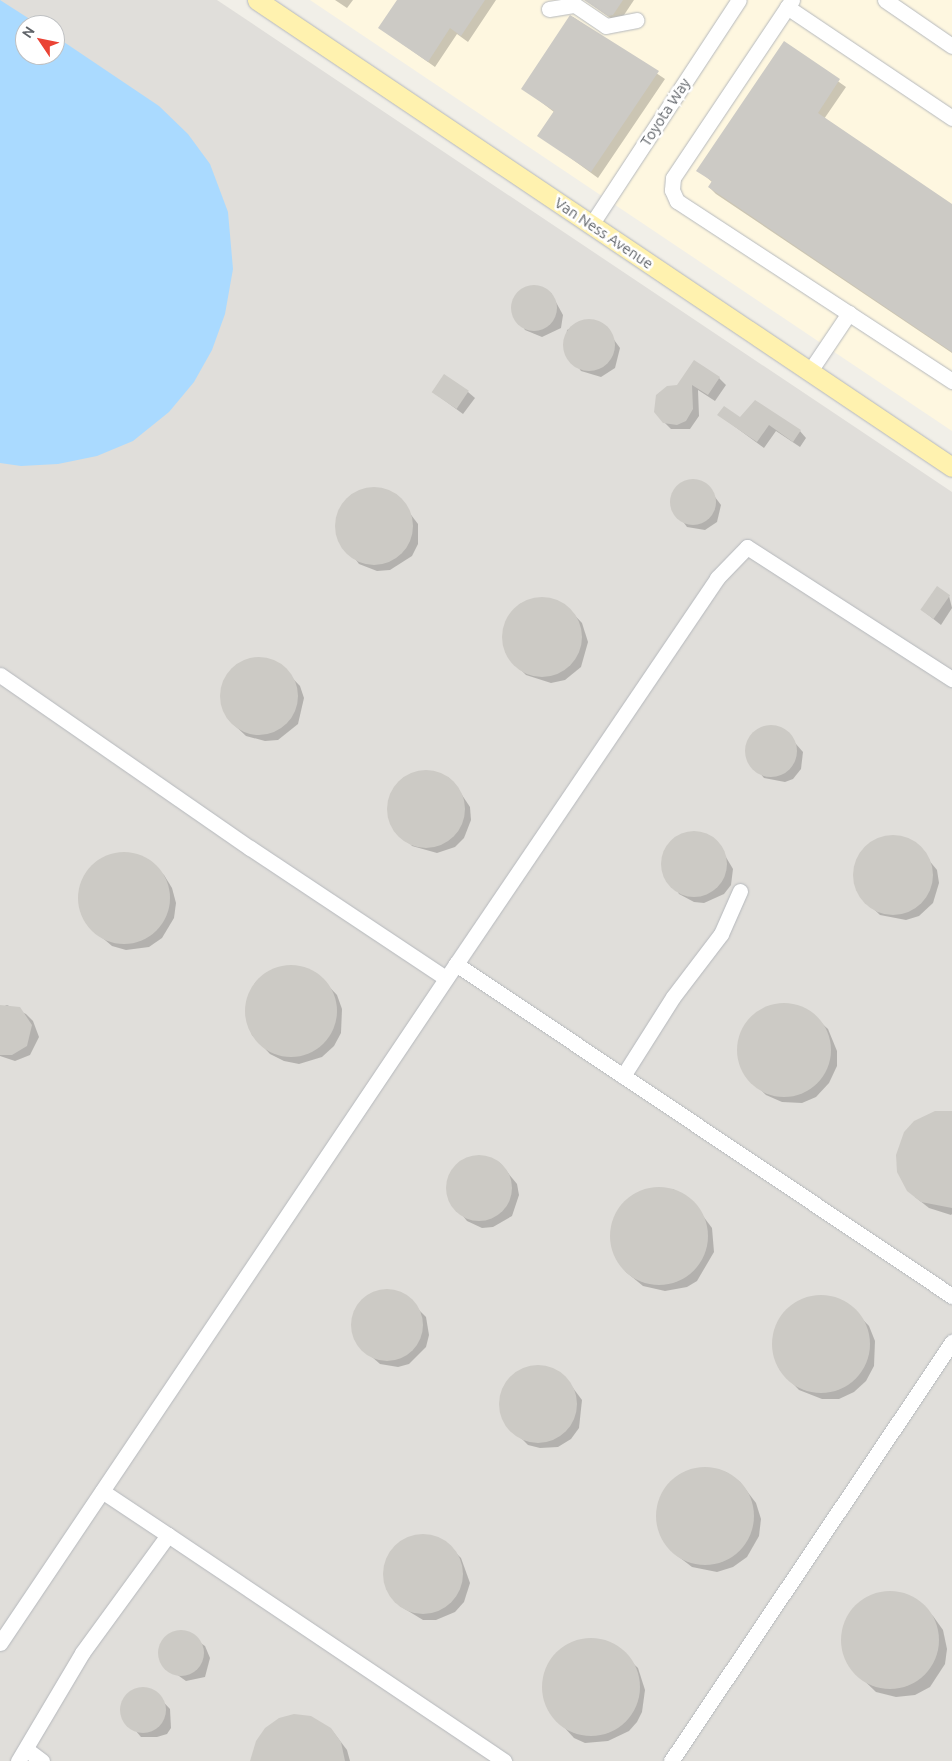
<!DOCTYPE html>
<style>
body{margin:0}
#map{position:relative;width:952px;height:1761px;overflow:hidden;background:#f1efe8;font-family:Ubuntu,sans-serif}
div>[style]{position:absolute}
.commercial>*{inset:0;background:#fef7e0}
.industrial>*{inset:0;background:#e0deda}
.water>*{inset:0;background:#aadaff}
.shadow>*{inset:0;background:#0003}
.building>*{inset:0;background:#cccac5;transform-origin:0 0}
.round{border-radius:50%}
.roads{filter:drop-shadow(0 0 1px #b5b8bc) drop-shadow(0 0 1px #b5b8bc)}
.minor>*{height:15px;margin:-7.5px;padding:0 7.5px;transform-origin:7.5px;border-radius:7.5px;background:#fff}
.major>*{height:19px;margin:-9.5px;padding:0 9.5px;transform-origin:9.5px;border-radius:9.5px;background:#fff2af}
span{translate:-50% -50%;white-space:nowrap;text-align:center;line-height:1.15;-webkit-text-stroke:5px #fff;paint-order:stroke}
.street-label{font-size:15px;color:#5f6368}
.north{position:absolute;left:15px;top:15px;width:50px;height:50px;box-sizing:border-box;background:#fff;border:1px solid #bfc1c3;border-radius:50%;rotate:304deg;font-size:14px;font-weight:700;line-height:20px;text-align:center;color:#5f6368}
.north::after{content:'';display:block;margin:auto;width:18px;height:22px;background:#ea4335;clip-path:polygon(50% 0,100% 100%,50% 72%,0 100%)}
</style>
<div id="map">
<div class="commercial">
<i style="clip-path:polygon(310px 0,952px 0,952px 431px)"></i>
</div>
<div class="industrial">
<i style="clip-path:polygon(evenodd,0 0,217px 0,952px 492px,952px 1761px,0 1761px,0 0,25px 25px,55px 25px,55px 55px,25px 55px,25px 25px)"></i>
</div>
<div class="water">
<i style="clip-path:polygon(0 0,39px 25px,25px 25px,25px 55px,55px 55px,55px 36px,159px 106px,188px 134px,210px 164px,228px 212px,233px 269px,225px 314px,212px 350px,194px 382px,169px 412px,133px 441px,97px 456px,58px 464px,21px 466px,0 463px)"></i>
</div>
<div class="shadow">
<i style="clip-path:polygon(335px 0,353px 0,347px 8px)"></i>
<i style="clip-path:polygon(399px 0,496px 0,468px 42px,457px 34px,435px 67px,380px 28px)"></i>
<i style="clip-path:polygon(585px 0,634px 0,620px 21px,616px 22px)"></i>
<i style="clip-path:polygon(573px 17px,665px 79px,598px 178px,539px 135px,554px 112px,523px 88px)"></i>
<i style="clip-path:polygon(784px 43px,846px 87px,824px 119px,952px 205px,952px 353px,716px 194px,709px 187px,712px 182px,698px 170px)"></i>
<i style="clip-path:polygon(533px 286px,551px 293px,563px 315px,561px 328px,542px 337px,525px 330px,512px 309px,519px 292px)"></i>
<i style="clip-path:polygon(584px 321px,604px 326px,620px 348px,615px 368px,601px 377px,581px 371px,565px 350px,567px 330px)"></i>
<i style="clip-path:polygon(719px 378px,726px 385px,715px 401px,698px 390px,699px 416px,690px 429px,671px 429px,664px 422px,659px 393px)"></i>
<i style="clip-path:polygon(433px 392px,468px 392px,475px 398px,463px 414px)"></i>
<i style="clip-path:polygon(719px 415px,800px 431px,806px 438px,800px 447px,776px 431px,764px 448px)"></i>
<i style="clip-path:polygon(688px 482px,706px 485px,721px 505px,717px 522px,705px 530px,687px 527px,672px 507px,676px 490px)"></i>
<i style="clip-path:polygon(378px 488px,396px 495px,418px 524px,418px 544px,412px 556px,390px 570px,377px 571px,359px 564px,337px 535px,336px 522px,343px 504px,365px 489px)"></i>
<i style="clip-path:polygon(949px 596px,952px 608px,941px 625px,922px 610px)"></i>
<i style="clip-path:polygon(540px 598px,565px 605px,582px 623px,588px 642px,581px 667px,565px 680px,551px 683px,526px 675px,509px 658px,503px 639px,511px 613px,520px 604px)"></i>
<i style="clip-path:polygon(253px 659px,279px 664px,300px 686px,304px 698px,298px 724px,278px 740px,265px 741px,246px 736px,229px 720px,221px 702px,227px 676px,241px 663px)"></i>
<i style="clip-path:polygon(765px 726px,782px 728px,803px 752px,801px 769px,793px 779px,785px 782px,764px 778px,747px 757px,749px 740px)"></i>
<i style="clip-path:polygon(430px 771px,449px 778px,456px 786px,470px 807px,471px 820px,464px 838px,455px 847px,437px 853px,412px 846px,390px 818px,390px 798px,396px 786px,418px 772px)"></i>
<i style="clip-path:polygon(692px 832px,708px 835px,717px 842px,733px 869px,731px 885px,724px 894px,704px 903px,694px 902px,679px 894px,663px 866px,666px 850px,672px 841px)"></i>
<i style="clip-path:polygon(888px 837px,914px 842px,937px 870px,939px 883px,933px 903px,919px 916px,906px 920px,880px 915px,863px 899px,855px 880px,861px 854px,875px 841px)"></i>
<i style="clip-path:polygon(121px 854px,144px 858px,164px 875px,172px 888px,176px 903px,174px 918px,162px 938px,149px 947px,126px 950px,112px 946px,92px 929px,80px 909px,80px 894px,84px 878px,93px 866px,106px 857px)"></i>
<i style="clip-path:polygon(289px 966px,305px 968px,319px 976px,337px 995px,342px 1009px,341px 1033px,334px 1046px,322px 1057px,299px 1064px,284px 1061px,270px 1054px,252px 1035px,247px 1020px,248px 997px,255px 983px,274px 969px)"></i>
<i style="clip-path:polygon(7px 1005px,26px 1014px,33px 1021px,39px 1037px,30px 1055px,15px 1061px,0 1056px,0 1008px)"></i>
<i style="clip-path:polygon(794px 1005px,807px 1010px,828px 1029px,837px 1051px,837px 1066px,829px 1083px,816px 1097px,802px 1103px,782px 1102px,766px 1095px,747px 1077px,741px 1063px,739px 1042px,747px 1024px,757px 1013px,772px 1006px)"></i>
<i style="clip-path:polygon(952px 1112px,952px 1214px,951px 1215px,929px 1208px,915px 1197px)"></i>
<i style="clip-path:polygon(473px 1157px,490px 1158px,500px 1163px,517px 1184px,519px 1195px,512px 1216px,493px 1227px,482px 1228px,467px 1221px,450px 1200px,447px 1189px,454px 1168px)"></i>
<i style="clip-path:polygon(673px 1189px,691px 1200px,712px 1228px,714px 1252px,697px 1281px,687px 1287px,665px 1291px,643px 1286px,626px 1272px,614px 1252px,611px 1230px,615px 1218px,629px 1200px,638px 1194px)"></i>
<i style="clip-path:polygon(378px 1291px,402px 1293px,426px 1317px,429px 1335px,426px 1347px,409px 1364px,398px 1367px,380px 1364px,363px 1349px,354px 1334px,356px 1310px,367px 1296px)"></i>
<i style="clip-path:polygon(819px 1296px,836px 1299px,850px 1306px,869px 1326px,875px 1341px,874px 1366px,866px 1381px,854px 1392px,839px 1399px,822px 1399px,799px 1390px,780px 1370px,773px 1346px,775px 1330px,783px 1315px,803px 1300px)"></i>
<i style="clip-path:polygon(537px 1366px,555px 1370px,564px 1376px,582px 1400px,579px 1428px,571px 1439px,558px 1447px,540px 1448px,528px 1445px,504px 1421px,500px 1405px,503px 1388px,510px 1378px,523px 1369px)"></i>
<i style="clip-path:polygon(701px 1468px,726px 1472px,740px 1482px,756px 1503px,761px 1519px,759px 1536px,747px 1557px,733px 1567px,717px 1572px,692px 1567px,679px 1557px,662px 1536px,657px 1512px,662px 1496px,671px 1482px,685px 1472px)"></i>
<i style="clip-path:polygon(425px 1535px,444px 1541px,461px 1558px,470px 1583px,464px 1602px,455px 1612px,436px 1620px,423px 1620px,400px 1606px,393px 1598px,385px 1580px,385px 1566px,399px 1544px)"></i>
<i style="clip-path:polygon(893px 1592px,910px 1597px,933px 1616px,943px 1630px,947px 1649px,945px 1664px,930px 1687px,915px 1695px,896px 1697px,876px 1692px,853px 1670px,844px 1654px,842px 1635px,851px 1613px,863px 1601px,876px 1594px)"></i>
<i style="clip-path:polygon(183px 1631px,205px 1646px,210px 1658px,205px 1677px,186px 1681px,165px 1666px,160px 1651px,168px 1635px)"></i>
<i style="clip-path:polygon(581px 1640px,603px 1641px,614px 1646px,638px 1668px,645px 1690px,642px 1712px,637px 1722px,629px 1731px,608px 1741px,585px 1743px,574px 1738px,551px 1713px,543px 1692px,546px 1669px,553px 1658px,569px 1645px)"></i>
<i style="clip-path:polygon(137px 1689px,153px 1691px,170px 1709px,171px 1728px,167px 1734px,157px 1737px,141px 1737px,122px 1715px,122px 1702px)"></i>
<i style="clip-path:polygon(331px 1729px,347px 1750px,350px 1761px,253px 1761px)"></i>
</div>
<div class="building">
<i style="clip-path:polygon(397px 0,485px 0,461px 36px,450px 28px,428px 62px,378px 28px)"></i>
<i style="clip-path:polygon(584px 0,623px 0,613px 15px,608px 16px)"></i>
<i style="clip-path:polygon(570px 15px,659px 71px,591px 172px,537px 136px,554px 111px,521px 89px)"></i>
<i style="clip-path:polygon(784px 41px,840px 79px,818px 113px,952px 204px,952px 352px,708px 187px,712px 181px,696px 171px)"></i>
<i class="round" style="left:511px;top:285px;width:46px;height:46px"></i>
<i class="round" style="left:563px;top:319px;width:52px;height:52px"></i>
<i style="clip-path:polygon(694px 360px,720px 377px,708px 395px,692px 385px,693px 409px,686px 421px,677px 425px,663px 423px,654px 412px,656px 395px,667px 386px,677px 385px)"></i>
<i style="left:444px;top:374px;width:30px;height:22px;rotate:34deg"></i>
<i style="clip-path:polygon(755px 400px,801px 430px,793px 442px,769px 425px,757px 442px,717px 415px,724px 406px,740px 417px)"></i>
<i class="round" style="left:670px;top:479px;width:46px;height:46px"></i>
<i class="round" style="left:335px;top:487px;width:78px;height:78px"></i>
<i style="left:937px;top:586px;width:16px;height:29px;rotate:35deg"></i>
<i class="round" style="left:502px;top:597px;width:80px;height:80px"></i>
<i class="round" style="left:220px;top:657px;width:78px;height:78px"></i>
<i class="round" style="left:745px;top:725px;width:52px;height:52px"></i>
<i class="round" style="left:387px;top:770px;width:78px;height:78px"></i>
<i class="round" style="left:661px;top:831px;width:66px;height:66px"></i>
<i class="round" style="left:853px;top:835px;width:80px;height:80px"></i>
<i class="round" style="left:78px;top:852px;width:92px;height:92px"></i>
<i class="round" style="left:245px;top:965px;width:92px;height:92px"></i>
<i class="round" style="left:737px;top:1003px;width:94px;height:94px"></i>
<i style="clip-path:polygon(0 1005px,20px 1007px,32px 1025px,27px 1046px,12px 1055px,0 1055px)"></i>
<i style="clip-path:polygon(935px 1111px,952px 1111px,952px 1208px,921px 1202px,907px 1191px,897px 1172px,896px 1155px,904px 1132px,914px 1121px)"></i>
<i class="round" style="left:446px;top:1155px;width:66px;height:66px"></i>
<i class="round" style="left:610px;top:1187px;width:98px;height:98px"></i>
<i class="round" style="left:351px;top:1289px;width:72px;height:72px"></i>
<i class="round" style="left:772px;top:1295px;width:98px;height:98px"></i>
<i class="round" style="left:499px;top:1365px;width:78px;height:78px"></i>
<i class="round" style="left:656px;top:1467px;width:98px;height:98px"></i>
<i class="round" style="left:383px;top:1534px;width:80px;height:80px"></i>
<i class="round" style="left:841px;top:1591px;width:98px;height:98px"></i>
<i class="round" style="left:158px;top:1630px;width:46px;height:46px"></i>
<i class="round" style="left:542px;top:1638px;width:98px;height:98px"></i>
<i class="round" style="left:120px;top:1687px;width:46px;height:46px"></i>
<i style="clip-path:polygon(294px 1714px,311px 1716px,331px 1728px,341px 1742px,345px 1761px,250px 1761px,256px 1741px,265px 1728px,279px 1718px)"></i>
</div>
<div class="roads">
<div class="minor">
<i style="left:792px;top:0;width:214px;rotate:123.8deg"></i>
<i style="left:673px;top:178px;width:12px;rotate:95deg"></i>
<i style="left:672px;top:190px;width:12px;rotate:66deg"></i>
<i style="left:677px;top:201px;width:329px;rotate:33.2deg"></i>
<i style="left:885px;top:0;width:81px;rotate:34.5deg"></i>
<i style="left:787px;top:7px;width:199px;rotate:33.9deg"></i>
<i style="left:549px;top:9px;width:26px;rotate:-9deg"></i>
<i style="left:575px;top:5px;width:37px;rotate:34deg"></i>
<i style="left:606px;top:26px;width:31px;rotate:-11deg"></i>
<i style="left:591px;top:225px;width:269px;rotate:-56.7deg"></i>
<i style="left:810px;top:371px;width:70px;rotate:-56.1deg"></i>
<i style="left:0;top:675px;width:304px;rotate:34.7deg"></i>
<i style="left:250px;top:848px;width:235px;rotate:33.6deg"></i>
<i style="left:456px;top:964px;width:466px;rotate:-55.9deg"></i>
<i style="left:717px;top:578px;width:43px;rotate:-45.9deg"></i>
<i style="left:747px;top:547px;width:244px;rotate:32.8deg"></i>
<i style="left:623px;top:1076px;width:93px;rotate:-57.7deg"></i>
<i style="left:673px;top:997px;width:79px;rotate:-52.7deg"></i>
<i style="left:721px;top:934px;width:47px;rotate:-66.2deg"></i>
<i style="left:168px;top:1535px;width:405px;rotate:33.9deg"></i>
<i style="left:0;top:1643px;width:818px;rotate:-56.12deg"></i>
<i style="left:456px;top:964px;width:597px;rotate:33.8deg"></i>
<i style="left:26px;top:1749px;width:20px;rotate:37deg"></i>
<i style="left:18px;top:1761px;width:126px;rotate:-59.3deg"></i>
<i style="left:82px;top:1653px;width:146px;rotate:-53.9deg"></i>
<i style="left:168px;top:1535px;width:79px;rotate:-146.3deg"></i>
<i style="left:671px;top:1761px;width:505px;rotate:-56.15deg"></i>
</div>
<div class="major">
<i style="left:257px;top:0;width:837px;rotate:33.9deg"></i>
</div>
</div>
<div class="street-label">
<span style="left:665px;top:112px;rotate:-57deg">Toyota Way</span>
<span style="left:604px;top:233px;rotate:34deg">Van Ness Avenue</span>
</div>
<div class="north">N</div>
</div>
